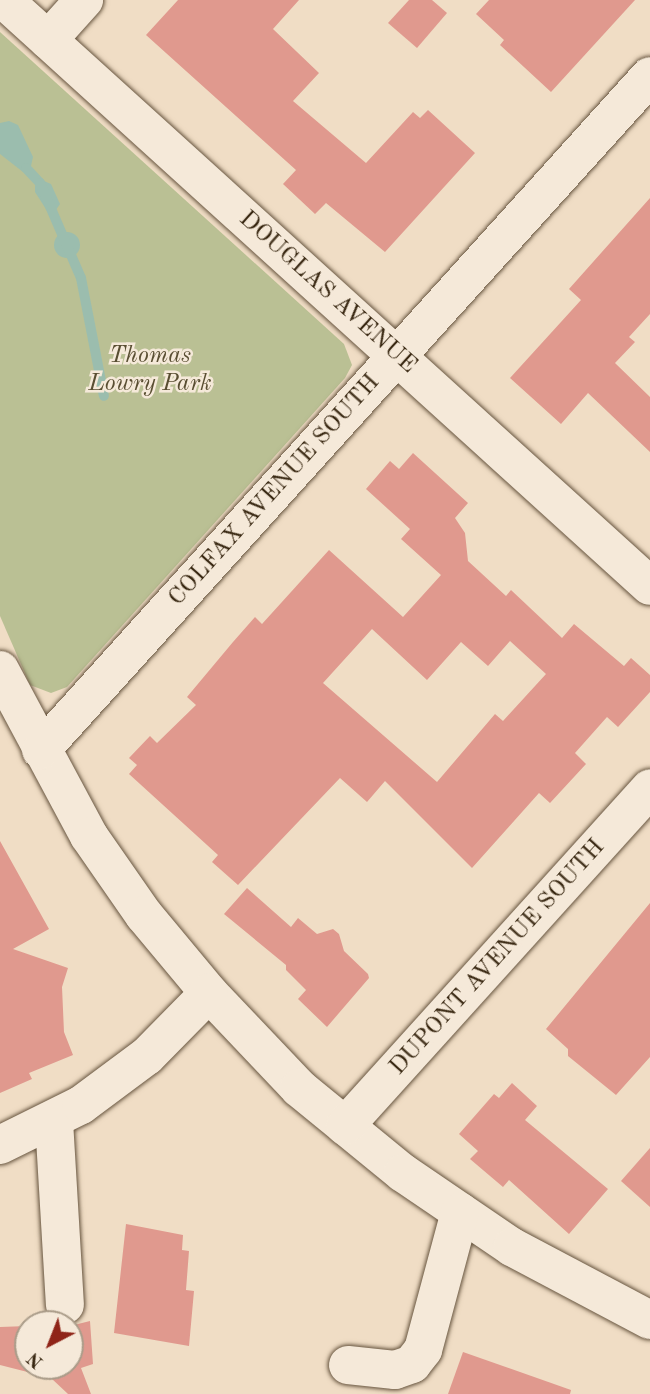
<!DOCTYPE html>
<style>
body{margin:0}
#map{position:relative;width:650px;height:1394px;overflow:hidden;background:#f0ddc5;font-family:"Old Standard TT",serif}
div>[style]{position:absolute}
.green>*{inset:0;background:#bac094}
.water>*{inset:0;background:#9bbdae}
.round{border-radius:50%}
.stream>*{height:10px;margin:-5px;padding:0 5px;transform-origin:5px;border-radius:5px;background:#9bbdae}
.building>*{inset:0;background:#e0998e}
.roads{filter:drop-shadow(0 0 2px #67553f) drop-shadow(0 0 2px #67553f)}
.minor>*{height:38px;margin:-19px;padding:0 19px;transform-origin:19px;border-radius:19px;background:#f5e9d9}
span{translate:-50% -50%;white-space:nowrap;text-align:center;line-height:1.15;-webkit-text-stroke:5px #f5e9d9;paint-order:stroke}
.street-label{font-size:24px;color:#392812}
.park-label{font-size:24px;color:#594e32;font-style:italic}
.north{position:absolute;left:14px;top:1310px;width:70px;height:70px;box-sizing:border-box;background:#f5e9d9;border:2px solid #aa9c89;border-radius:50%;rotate:222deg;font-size:19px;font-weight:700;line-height:28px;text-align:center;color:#392812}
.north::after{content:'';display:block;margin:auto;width:24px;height:32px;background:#8f2418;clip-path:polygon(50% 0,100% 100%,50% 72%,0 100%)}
</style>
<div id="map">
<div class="green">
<i style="clip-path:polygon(0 32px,344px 344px,352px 365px,345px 378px,67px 687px,51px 693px,30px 685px,0 616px)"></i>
</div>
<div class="water">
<i style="clip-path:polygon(9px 121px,18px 125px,33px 157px,31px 166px,23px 172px,0 154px,0 123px)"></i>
<i style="clip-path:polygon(44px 181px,51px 184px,60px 204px,51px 217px,35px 192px,35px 186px)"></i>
<i class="round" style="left:54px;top:232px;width:26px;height:26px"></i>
</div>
<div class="stream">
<i style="left:26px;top:168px;width:21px;rotate:47deg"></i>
<i style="left:40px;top:183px;width:103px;rotate:66.7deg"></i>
<i style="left:81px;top:278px;width:120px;rotate:79deg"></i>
</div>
<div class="building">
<i style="clip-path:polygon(178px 0,299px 0,273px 29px,319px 73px,293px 101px,366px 163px,413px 112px,420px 118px,428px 110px,475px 153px,385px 252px,326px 203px,315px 214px,283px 184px,296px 170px,146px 35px)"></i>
<i style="clip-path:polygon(409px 0,432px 0,447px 13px,417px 48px,388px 23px)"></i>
<i style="clip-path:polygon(489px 0,635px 0,551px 92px,500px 45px,504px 40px,476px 14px)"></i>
<i style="clip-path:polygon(650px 198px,650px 314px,629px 337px,635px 342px,615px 363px,650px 397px,650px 452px,588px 393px,561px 424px,510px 378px,581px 300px,569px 289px)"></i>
<i style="clip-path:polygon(evenodd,413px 453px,468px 503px,455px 518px,465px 533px,468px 561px,506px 596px,511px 590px,562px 638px,574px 624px,624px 666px,631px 658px,650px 675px,650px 692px,618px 727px,607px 717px,575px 753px,586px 764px,550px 803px,539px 793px,472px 868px,385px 781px,367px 802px,340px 778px,238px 885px,212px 862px,218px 855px,129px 774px,137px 765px,129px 758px,150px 736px,157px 743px,196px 705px,187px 697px,233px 642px,255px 617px,262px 624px,329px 550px,403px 617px,441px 575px,401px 539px,410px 529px,366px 489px,390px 461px,399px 469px,413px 453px,372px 629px,427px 680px,461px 642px,488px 666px,510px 641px,546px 674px,503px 721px,495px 714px,437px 782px,323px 683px,372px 629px)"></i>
<i style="clip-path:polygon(0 841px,49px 929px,13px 949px,68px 968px,62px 987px,64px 1032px,73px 1055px,29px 1073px,32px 1079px,0 1093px)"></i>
<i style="clip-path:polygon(247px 888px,291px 927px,298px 918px,317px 934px,333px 929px,339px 934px,344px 951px,368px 974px,369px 978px,327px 1027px,298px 999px,306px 990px,286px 970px,286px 965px,224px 914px)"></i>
<i style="clip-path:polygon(650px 903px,650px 1057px,616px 1095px,568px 1056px,568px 1049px,546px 1029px)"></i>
<i style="clip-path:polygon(512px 1083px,537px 1106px,525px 1120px,608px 1189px,569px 1234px,509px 1180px,503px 1187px,470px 1159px,478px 1151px,459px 1134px,494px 1094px,499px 1098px)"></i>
<i style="clip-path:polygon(650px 1148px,650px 1207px,621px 1181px)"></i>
<i style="clip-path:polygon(126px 1224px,183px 1235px,182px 1250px,189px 1251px,186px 1290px,194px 1291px,189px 1346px,114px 1333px)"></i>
<i style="clip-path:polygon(90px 1321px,93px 1364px,81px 1368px,91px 1394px,68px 1394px,51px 1378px,0 1365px,0 1327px,28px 1326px,28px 1366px,70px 1366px,70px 1326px)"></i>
<i style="clip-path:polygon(463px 1352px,571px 1390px,570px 1394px,448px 1394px)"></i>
</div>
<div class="roads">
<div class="minor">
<i style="left:4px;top:0;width:872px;rotate:42.21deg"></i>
<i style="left:48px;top:40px;width:54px;rotate:-48deg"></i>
<i style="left:0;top:670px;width:188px;rotate:61.8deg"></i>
<i style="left:89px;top:836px;width:96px;rotate:55.2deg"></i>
<i style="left:144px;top:915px;width:102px;rotate:50.2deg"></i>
<i style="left:209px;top:993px;width:131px;rotate:46.5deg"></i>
<i style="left:299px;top:1088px;width:134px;rotate:39.3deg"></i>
<i style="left:403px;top:1173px;width:132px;rotate:34.2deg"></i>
<i style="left:512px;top:1247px;width:156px;rotate:27.9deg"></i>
<i style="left:41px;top:750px;width:908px;rotate:-47.9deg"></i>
<i style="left:54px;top:1121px;width:184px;rotate:86.6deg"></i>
<i style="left:345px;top:1126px;width:455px;rotate:-47.9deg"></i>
<i style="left:0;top:1145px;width:90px;rotate:-26.3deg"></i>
<i style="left:81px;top:1105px;width:82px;rotate:-36.6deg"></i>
<i style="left:147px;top:1056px;width:88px;rotate:-45.5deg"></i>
<i style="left:348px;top:1365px;width:47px;rotate:6.1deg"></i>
<i style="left:395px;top:1370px;width:18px;rotate:-19deg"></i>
<i style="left:412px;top:1364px;width:18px;rotate:-52deg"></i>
<i style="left:423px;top:1350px;width:143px;rotate:-75deg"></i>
</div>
</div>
<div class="street-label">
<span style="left:327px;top:293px;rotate:42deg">DOUGLAS AVENUE</span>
<span style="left:275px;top:491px;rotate:-48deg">COLFAX AVENUE SOUTH</span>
<span style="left:498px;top:958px;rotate:-48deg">DUPONT AVENUE SOUTH</span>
</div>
<div class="park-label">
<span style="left:150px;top:371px">Thomas<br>Lowry Park</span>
</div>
<div class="north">N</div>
</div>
